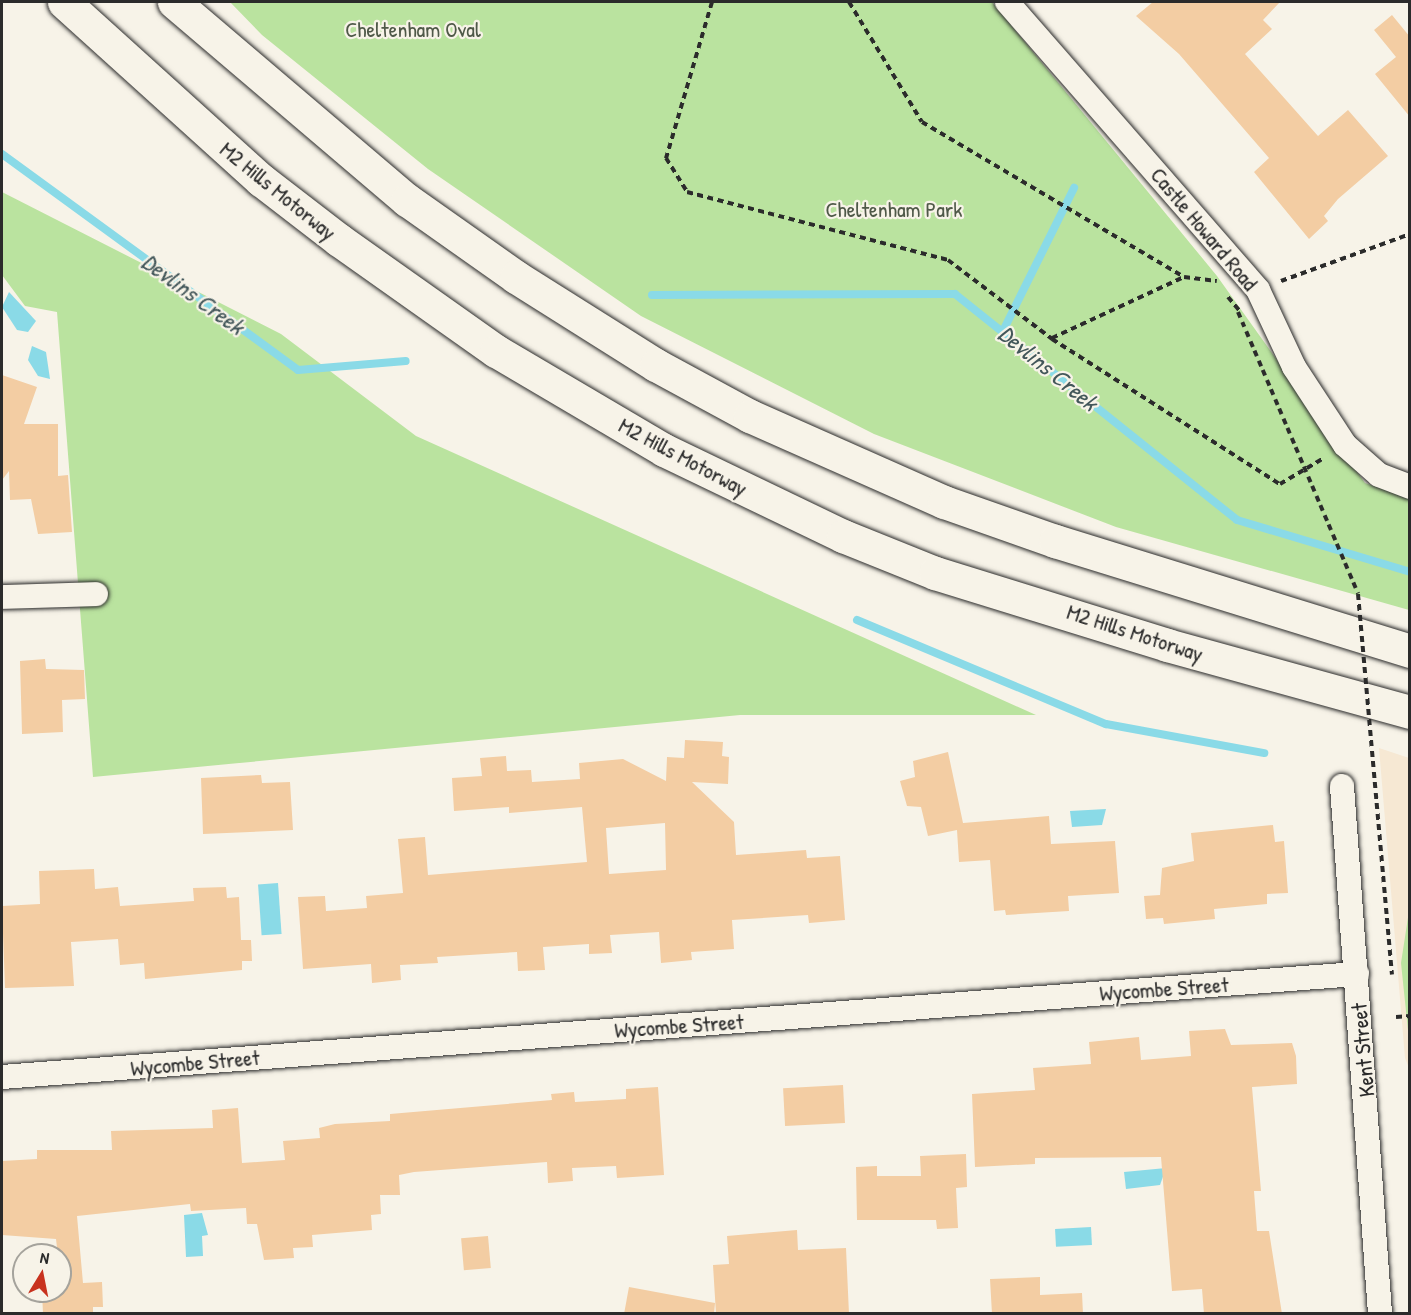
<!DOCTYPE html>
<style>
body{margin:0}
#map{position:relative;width:1411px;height:1315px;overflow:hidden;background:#f7f3e8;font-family:"Patrick Hand",sans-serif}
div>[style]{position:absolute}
.built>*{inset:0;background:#f6e8d3}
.green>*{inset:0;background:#bae39f}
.water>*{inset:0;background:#8adae7;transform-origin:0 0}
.stream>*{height:8px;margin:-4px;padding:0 4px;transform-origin:4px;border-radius:4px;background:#8adae7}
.building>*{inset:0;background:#f3cda3;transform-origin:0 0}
.path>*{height:4px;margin-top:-2px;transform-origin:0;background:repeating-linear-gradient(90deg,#2b2b2b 0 6px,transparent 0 10.5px)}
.roads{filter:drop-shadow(0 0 2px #2b2b2b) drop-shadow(0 0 2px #2b2b2b)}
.minor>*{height:24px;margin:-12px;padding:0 12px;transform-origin:12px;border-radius:12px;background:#f7f3e8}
.motorway>*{height:33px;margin:-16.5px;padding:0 16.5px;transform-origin:16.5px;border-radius:16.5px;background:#f7f3e8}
.path-bridge>*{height:4px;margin-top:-2px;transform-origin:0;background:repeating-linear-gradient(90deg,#2b2b2b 0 6px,transparent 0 10.5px)}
span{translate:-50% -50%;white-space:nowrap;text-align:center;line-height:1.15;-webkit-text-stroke:4.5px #f7f3e8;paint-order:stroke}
.park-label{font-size:22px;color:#4f5948}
.street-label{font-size:22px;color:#2b2b2b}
.water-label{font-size:24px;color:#43575a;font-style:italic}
.frame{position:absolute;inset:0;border:3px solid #2b2b2b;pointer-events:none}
.north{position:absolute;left:12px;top:1243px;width:60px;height:60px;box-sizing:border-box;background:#f7f3e8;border:2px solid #a5a39c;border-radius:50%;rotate:10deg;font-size:16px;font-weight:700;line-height:24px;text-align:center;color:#2b2b2b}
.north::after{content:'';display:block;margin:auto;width:21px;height:27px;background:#c8321e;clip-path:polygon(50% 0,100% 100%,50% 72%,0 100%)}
</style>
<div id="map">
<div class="built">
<i style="clip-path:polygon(1379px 748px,1409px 758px,1409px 1068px,1405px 1058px)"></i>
</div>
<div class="green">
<i style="clip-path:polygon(230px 2px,992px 2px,1217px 276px,1365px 483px,1409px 498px,1409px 610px,1116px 527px,874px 434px,641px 316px,428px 169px,262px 35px)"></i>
<i style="clip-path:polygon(2px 192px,281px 334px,416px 436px,1036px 715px,740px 715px,93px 777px,57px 312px,25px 306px,2px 275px)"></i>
<i style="clip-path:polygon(1409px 911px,1409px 1040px,1401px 963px)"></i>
</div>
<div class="water">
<i style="clip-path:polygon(9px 292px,36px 321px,28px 332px,17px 330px,2px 307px)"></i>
<i style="clip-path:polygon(32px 346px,46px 352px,50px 379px,38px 376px,28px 360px)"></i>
<i style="clip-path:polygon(1106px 809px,1102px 825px,1072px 827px,1070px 811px)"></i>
<i style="left:278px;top:883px;width:51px;height:20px;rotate:86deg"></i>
<i style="clip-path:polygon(1166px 1168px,1160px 1185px,1126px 1189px,1124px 1172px)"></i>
<i style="clip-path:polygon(202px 1213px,208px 1235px,202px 1236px,203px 1256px,186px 1257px,184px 1215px)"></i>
<i style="left:1091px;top:1227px;width:18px;height:36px;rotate:87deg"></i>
</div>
<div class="stream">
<i style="left:2px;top:154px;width:366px;rotate:36.1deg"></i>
<i style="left:298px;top:370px;width:108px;rotate:-4.8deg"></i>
<i style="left:652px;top:295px;width:303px;rotate:-0.2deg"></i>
<i style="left:955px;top:294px;width:361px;rotate:38.7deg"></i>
<i style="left:1237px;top:520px;width:181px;rotate:16.7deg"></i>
<i style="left:1003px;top:331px;width:160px;rotate:-63.6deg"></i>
<i style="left:857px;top:620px;width:270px;rotate:22.7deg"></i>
<i style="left:1106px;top:724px;width:161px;rotate:10.4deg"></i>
</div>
<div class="building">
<i style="clip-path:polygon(1153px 2px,1280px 2px,1263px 20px,1272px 29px,1245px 54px,1318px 136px,1348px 110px,1388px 156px,1338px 199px,1324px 216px,1328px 221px,1309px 239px,1254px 172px,1269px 158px,1179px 54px,1136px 16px)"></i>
<i style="clip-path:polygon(1392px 15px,1410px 37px,1410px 117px,1375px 74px,1396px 57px,1374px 30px)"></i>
<i style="clip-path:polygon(2px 375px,37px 387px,24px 424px,58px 424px,58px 476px,68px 475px,72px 532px,38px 534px,31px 499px,10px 500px,9px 471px,2px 480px)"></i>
<i style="clip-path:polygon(45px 659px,46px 669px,84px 670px,85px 699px,62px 700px,63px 732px,22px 734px,20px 661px)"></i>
<i style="clip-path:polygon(evenodd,685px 740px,723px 742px,722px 756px,729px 757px,728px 784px,692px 782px,734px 822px,736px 855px,806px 850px,807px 858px,840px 856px,845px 920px,809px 923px,808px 915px,732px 920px,734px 949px,691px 952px,692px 960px,661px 963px,659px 932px,610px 935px,612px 953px,589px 954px,589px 944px,543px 947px,545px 970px,518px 971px,517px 952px,437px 957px,438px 963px,400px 965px,401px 980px,372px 983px,371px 964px,303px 969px,298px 897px,325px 896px,326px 911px,367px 908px,366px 896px,403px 893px,398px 839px,425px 837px,428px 875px,587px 862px,582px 807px,509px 813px,509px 807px,454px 811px,452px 778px,482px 776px,480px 758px,506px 756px,507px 771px,531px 770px,532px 782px,580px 779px,579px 763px,623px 759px,666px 781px,667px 757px,684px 758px,685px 740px,665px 823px,666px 870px,609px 874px,606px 828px,665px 823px)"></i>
<i style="clip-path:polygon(948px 752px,963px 823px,1049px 816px,1051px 844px,1115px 841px,1119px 893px,1068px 896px,1069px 911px,1006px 915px,1005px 910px,994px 911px,990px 860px,959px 862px,957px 830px,928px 836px,921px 807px,907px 806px,900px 781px,915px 777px,913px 761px)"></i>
<i style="clip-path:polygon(261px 775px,262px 783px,290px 782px,293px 830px,203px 834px,201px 778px)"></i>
<i style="clip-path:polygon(1273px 825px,1275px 842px,1284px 841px,1288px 893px,1267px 894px,1267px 904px,1214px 909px,1215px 919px,1164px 924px,1163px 918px,1146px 919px,1144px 896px,1160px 895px,1162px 868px,1194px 861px,1191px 833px)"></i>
<i style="clip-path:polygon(94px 869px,95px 889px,118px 887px,120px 906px,194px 901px,193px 888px,226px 887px,227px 898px,239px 897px,241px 940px,251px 940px,252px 961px,242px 961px,242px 970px,145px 979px,144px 963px,120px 965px,118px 939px,71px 942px,74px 986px,5px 988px,2px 906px,40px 904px,39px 871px)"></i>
<i style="clip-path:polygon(1225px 1029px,1231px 1045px,1292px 1043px,1296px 1056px,1297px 1084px,1252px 1087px,1261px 1191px,1254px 1191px,1257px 1231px,1269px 1231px,1282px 1314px,1204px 1314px,1202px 1289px,1172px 1291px,1161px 1157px,1035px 1158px,1035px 1164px,975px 1167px,972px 1094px,1035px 1090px,1033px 1068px,1091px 1064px,1089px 1042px,1139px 1037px,1141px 1060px,1191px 1056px,1189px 1031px)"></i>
<i style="left:843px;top:1085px;width:38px;height:60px;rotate:87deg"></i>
<i style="clip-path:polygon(658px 1087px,664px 1175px,617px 1178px,616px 1166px,572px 1168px,573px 1181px,548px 1183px,547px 1162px,414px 1172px,399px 1175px,400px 1195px,380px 1195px,381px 1214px,371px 1215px,372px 1230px,312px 1235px,313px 1247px,293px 1248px,294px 1258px,264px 1260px,257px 1224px,247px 1224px,246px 1208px,191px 1211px,190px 1204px,77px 1216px,83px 1283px,102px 1282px,103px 1307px,93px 1307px,93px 1314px,43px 1314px,42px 1291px,62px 1291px,56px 1239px,2px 1235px,2px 1161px,37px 1159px,37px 1150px,112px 1150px,111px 1131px,213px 1128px,212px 1110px,238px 1108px,242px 1163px,285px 1160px,283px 1141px,320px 1138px,319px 1128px,335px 1124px,390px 1121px,390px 1114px,552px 1100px,551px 1094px,574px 1092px,575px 1102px,626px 1099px,626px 1089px)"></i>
<i style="clip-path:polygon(966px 1154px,967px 1187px,956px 1188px,958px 1228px,937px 1229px,936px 1220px,857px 1220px,856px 1167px,877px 1166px,877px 1176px,921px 1176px,920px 1156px)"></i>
<i style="clip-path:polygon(797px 1230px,798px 1250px,846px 1248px,849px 1314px,716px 1314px,713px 1265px,729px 1264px,727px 1236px)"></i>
<i style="left:488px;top:1236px;width:32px;height:27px;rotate:85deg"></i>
<i style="clip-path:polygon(1040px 1277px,1040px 1295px,1082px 1293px,1083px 1314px,992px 1314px,990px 1279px)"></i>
<i style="clip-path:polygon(629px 1287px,715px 1303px,714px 1314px,624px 1314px)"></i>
</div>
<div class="path">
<i style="left:712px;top:2px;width:163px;rotate:106.4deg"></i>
<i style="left:666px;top:158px;width:40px;rotate:58deg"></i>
<i style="left:687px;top:192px;width:270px;rotate:14.6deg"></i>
<i style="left:948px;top:260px;width:131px;rotate:37.2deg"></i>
<i style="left:1052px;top:339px;width:270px;rotate:32.5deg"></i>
<i style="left:1280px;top:484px;width:51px;rotate:-30.6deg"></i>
<i style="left:849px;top:2px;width:140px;rotate:58.7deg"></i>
<i style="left:922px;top:122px;width:304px;rotate:30.6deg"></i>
<i style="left:1281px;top:281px;width:137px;rotate:-20deg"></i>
<i style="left:1228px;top:297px;width:17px;rotate:50deg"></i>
<i style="left:1052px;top:338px;width:145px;rotate:-24.8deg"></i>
<i style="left:1184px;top:277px;width:33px;rotate:7deg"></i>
<i style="left:1410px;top:830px;width:16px;rotate:90deg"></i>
<i style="left:1396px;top:1017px;width:14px;rotate:-4deg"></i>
</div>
<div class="roads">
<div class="minor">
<i style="left:1007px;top:2px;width:382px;rotate:48.9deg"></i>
<i style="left:1258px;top:290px;width:85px;rotate:64.9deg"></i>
<i style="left:1294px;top:367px;width:93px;rotate:56.8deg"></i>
<i style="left:1345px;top:445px;width:45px;rotate:41.4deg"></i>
<i style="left:1379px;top:475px;width:33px;rotate:21deg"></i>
<i style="left:2px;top:597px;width:94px;rotate:-1.8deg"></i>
<i style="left:1342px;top:786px;width:529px;rotate:85.88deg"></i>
<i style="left:2px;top:1077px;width:1359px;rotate:-4.35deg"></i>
</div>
<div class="motorway">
<i style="left:64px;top:2px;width:266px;rotate:42.1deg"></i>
<i style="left:261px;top:180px;width:98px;rotate:37.6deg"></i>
<i style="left:339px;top:240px;width:192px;rotate:35.3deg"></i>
<i style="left:496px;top:351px;width:195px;rotate:30.5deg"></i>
<i style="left:664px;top:450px;width:199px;rotate:25.7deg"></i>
<i style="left:843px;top:536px;width:99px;rotate:21.9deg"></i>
<i style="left:935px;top:573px;width:243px;rotate:17.2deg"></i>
<i style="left:1167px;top:645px;width:252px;rotate:15.4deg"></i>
<i style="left:174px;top:2px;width:306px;rotate:40.4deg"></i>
<i style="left:407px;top:200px;width:133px;rotate:35.2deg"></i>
<i style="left:516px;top:277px;width:165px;rotate:32.2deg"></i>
<i style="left:656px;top:365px;width:107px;rotate:28.5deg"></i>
<i style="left:750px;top:416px;width:212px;rotate:23.9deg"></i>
<i style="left:944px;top:502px;width:118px;rotate:19.4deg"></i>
<i style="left:1055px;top:541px;width:372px;rotate:17.2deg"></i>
</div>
</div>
<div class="path-bridge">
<i style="left:1238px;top:312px;width:306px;rotate:66.9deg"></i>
<i style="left:1358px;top:594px;width:382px;rotate:84.9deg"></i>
</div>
<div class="park-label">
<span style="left:413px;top:30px">Cheltenham Oval</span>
<span style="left:894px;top:210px">Cheltenham Park</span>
</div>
<div class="street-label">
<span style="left:278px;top:191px;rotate:39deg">M2 Hills Motorway</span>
<span style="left:1204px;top:229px;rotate:50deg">Castle Howard Road</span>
<span style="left:683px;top:457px;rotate:28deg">M2 Hills Motorway</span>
<span style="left:1135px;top:633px;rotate:18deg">M2 Hills Motorway</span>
<span style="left:1164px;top:989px;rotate:-4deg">Wycombe Street</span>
<span style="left:679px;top:1026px;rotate:-4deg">Wycombe Street</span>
<span style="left:1363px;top:1050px;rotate:-95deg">Kent Street</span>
<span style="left:195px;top:1063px;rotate:-5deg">Wycombe Street</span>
</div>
<div class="water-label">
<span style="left:193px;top:294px;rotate:36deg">Devlins Creek</span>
<span style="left:1048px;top:368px;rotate:39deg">Devlins Creek</span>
</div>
<div class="frame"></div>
<div class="north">N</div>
</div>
